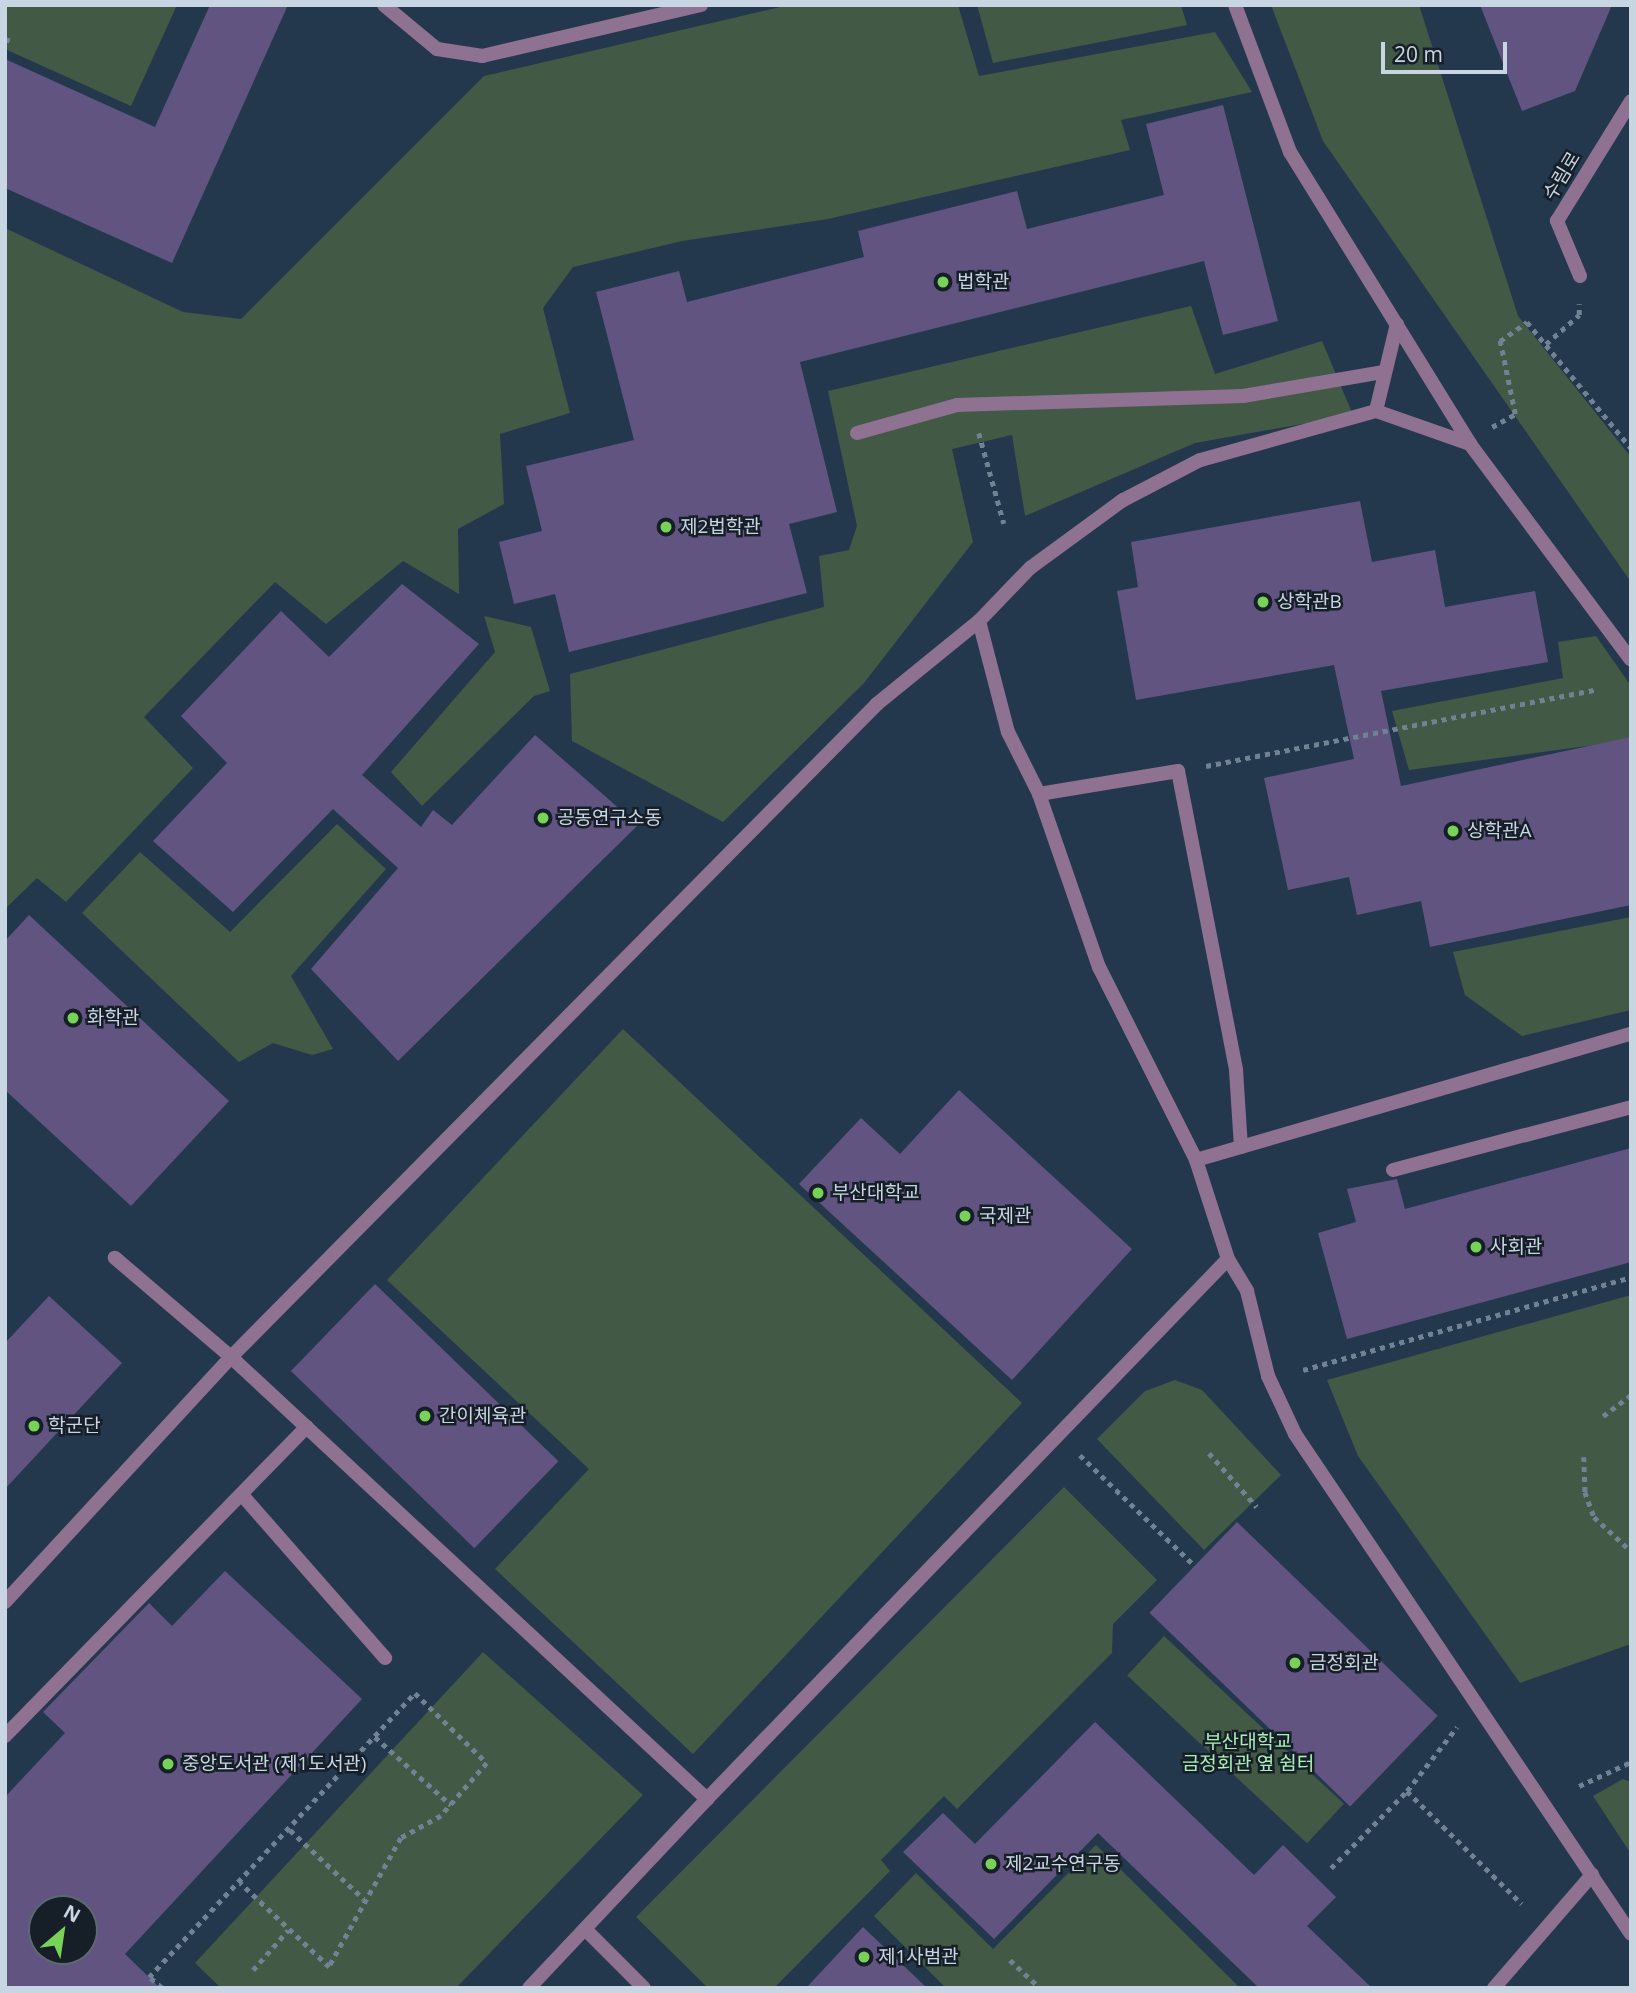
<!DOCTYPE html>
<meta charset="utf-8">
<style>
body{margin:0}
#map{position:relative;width:1636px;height:1993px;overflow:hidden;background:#24384d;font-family:"Open Sans","Noto Sans KR",sans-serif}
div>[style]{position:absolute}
.green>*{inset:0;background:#415945;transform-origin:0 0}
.building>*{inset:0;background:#625480;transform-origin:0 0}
.path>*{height:4.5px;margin-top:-2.25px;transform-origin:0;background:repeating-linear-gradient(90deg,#718293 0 5px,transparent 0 10px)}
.service>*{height:14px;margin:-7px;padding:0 7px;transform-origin:7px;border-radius:7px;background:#8f7191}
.minor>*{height:14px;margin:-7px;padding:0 7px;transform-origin:7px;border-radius:7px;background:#8f7191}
.dots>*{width:19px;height:19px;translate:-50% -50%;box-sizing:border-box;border:4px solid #161f28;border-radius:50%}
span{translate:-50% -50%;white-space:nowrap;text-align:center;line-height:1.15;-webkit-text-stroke:5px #161f28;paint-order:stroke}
.street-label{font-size:19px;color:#c8d5e2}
.poi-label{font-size:19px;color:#c8d5e2}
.left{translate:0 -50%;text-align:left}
.park-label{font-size:19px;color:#abefb7}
.frame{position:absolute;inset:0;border:7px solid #c8d5e2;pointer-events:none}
.north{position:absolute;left:28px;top:1895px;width:70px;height:70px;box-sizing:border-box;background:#161f28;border:2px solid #5d6872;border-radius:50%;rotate:29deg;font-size:19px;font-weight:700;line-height:28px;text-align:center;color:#c8d5e2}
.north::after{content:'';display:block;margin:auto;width:24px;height:32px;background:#78d258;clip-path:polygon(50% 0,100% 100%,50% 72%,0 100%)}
.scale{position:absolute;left:1381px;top:42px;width:126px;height:32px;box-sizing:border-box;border:4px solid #c8d5e2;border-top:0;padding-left:9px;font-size:21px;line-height:24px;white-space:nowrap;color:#c8d5e2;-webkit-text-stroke:5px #161f28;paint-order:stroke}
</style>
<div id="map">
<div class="green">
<i style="clip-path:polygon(5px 5px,177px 5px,131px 106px,5px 49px)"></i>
<i style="clip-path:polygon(789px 5px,958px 5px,979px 76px,1215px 32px,1252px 92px,1121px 120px,1130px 150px,828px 219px,682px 241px,573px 267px,543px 308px,570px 413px,500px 434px,504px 504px,458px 529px,459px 594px,403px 561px,326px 624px,275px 582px,144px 717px,193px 768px,66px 902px,37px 878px,5px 909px,5px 228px,183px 312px,241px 319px,484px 76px)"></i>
<i style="clip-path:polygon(977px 5px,1181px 5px,1187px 25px,993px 63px)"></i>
<i style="clip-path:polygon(1271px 5px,1419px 5px,1518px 316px,1631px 457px,1631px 582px,1323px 141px)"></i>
<i style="clip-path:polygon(1191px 306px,1215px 374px,1322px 341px,1353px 415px,1195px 443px,1025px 516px,1012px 435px,952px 449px,973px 542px,864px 683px,723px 822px,572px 741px,570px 674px,824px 607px,819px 556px,849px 550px,857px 526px,828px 391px)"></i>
<i style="clip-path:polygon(484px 616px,531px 627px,550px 691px,534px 696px,422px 806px,391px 772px,495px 652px)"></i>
<i style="clip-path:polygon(1596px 636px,1631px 686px,1631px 740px,1409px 770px,1392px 711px,1563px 678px,1558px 642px)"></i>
<i style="clip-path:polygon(337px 824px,386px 869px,291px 976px,333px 1049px,312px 1055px,273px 1043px,239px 1062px,82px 913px,140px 852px,230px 932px)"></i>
<i style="clip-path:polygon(1631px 917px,1631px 1010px,1522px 1036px,1465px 995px,1453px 952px)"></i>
<i style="clip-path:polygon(623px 1029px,1022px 1403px,693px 1754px,495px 1569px,589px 1469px,387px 1280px)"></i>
<i style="clip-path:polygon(1631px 1295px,1631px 1644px,1520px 1683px,1358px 1456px,1327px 1380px)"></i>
<i style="clip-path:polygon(1175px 1380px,1202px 1390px,1281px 1475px,1204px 1550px,1097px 1439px,1145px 1391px)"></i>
<i style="clip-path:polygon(1064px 1487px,1157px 1580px,1113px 1624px,1112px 1653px,957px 1809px,944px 1796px,881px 1860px,890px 1871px,774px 1988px,708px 1988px,636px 1917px)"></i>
<i style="left:1164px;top:1636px;width:246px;height:54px;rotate:43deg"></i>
<i style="clip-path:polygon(483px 1652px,643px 1795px,456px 1988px,221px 1988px,195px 1963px)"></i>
<i style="clip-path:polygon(1623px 1779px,1631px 1782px,1631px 1854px,1593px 1796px)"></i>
<i style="clip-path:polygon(1096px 1845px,1240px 1988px,946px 1988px,874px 1916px,916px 1873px,993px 1949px)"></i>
</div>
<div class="building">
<i style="clip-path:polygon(210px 5px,288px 5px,172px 263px,5px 188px,5px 59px,155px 127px)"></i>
<i style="clip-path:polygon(1480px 5px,1612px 5px,1575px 91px,1522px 111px)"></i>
<i style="clip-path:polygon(1223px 105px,1278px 321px,1223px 335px,1204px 261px,800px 362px,837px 512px,789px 524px,807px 593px,569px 652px,555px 594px,514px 604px,499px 542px,542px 531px,526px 466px,634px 440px,596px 292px,679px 271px,687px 302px,864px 257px,858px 231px,1017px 191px,1027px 229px,1164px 195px,1146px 124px)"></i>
<i style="clip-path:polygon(1360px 501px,1372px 562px,1435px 550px,1445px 607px,1535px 591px,1548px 662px,1381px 691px,1401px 786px,1631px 737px,1631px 905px,1430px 947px,1421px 901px,1357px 915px,1349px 877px,1288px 890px,1264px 778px,1354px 759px,1334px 665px,1136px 700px,1117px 591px,1138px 587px,1131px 542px)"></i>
<i style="clip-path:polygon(402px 584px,479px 644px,362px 775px,421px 827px,433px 810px,452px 825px,535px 735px,638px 825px,398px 1061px,311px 969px,398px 868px,333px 809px,233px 912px,153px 841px,227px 763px,181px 716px,281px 611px,329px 657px)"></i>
<i style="clip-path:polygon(29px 915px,229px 1101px,131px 1206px,5px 1090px,5px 941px)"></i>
<i style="clip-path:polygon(959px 1090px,1132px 1249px,1012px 1380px,799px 1184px,861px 1118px,900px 1154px)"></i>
<i style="clip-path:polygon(1631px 1148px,1631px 1262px,1347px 1339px,1318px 1233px,1356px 1222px,1347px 1189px,1397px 1179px,1405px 1209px)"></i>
<i style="left:375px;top:1284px;width:255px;height:121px;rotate:44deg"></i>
<i style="clip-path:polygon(49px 1296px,122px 1363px,5px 1489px,5px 1343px)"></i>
<i style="left:1237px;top:1522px;width:279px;height:126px;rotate:44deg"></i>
<i style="clip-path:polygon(evenodd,225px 1571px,362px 1699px,125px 1954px,160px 1988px,5px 1988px,5px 1797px,65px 1733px,43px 1712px,149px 1603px,172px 1626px,225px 1571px,42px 1909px,84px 1909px,84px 1951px,42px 1951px,42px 1909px)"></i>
<i style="clip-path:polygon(1095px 1722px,1254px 1875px,1283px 1845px,1336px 1897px,1307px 1926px,1372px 1988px,1259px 1988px,1098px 1833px,994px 1939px,903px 1852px,943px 1813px,975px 1844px)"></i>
<i style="clip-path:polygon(863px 1927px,927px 1988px,806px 1988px)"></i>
</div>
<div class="path">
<i style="left:5px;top:39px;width:6px;rotate:18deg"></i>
<i style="left:1546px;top:344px;width:44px;rotate:-41.3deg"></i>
<i style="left:1579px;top:315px;width:11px;rotate:-90deg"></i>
<i style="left:1492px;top:427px;width:26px;rotate:-29deg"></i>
<i style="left:1515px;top:414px;width:75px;rotate:-101.6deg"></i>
<i style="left:1500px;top:341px;width:33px;rotate:-35deg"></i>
<i style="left:1527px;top:322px;width:163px;rotate:50.5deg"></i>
<i style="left:979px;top:433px;width:94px;rotate:74.6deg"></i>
<i style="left:1206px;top:766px;width:399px;rotate:-11.1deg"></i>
<i style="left:1303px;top:1370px;width:341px;rotate:-15.8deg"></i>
<i style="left:1603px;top:1416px;width:35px;rotate:-37deg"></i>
<i style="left:1209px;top:1453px;width:72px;rotate:48.4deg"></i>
<i style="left:1080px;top:1455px;width:160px;rotate:44deg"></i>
<i style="left:1584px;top:1457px;width:35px;rotate:88deg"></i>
<i style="left:1585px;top:1492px;width:27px;rotate:70deg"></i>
<i style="left:1594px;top:1517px;width:50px;rotate:42.6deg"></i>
<i style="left:375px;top:1737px;width:102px;rotate:41.8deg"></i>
<i style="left:1579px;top:1786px;width:57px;rotate:-24.8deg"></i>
<i style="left:1407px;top:1791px;width:161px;rotate:44.5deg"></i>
<i style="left:290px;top:1830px;width:101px;rotate:43deg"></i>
<i style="left:1331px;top:1868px;width:108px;rotate:-45.4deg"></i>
<i style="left:1407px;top:1791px;width:81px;rotate:-52deg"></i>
<i style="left:1010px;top:1960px;width:41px;rotate:43deg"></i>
<i style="left:253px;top:1970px;width:53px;rotate:-48.8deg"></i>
<i style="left:162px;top:1988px;width:17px;rotate:-140deg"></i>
<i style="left:149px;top:1977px;width:389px;rotate:-46.9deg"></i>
<i style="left:415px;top:1693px;width:100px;rotate:44.2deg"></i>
<i style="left:487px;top:1763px;width:70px;rotate:131deg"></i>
<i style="left:441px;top:1816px;width:46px;rotate:151.2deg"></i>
<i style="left:401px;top:1838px;width:148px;rotate:119.2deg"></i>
<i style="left:329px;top:1967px;width:122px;rotate:-136.7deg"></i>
</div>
<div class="service">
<i style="left:384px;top:5px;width:69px;rotate:39.7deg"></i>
<i style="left:437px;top:49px;width:46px;rotate:8.8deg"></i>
<i style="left:482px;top:56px;width:225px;rotate:-13.1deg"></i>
<i style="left:1235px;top:5px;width:157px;rotate:69.5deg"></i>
<i style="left:1290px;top:152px;width:343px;rotate:58.3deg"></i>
<i style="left:1470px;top:444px;width:269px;rotate:53.3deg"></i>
<i style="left:1397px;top:324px;width:89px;rotate:103.6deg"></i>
<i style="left:1376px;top:411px;width:183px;rotate:164.4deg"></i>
<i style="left:1200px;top:460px;width:87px;rotate:152.5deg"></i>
<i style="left:1123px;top:500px;width:115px;rotate:143.8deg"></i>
<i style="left:1030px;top:568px;width:74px;rotate:133.9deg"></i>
<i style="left:979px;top:621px;width:115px;rotate:75.4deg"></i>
<i style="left:1008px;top:732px;width:69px;rotate:63.4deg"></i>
<i style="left:1039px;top:794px;width:183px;rotate:70.9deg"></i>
<i style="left:1099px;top:967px;width:216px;rotate:63.3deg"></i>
<i style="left:1196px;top:1160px;width:104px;rotate:72.1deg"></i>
<i style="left:1228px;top:1259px;width:37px;rotate:59deg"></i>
<i style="left:1247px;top:1291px;width:88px;rotate:76.1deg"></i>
<i style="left:1268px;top:1376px;width:64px;rotate:65deg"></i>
<i style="left:1295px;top:1434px;width:602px;rotate:56.1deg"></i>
<i style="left:1376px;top:411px;width:100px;rotate:19.3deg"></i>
<i style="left:857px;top:433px;width:104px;rotate:-15.6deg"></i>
<i style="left:957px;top:405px;width:286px;rotate:-1.8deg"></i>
<i style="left:1243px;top:396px;width:143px;rotate:-9.7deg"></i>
<i style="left:979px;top:621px;width:132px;rotate:140.9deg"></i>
<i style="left:877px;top:704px;width:919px;rotate:134.69deg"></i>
<i style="left:231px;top:1357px;width:650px;rotate:42.88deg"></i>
<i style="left:707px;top:1799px;width:750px;rotate:-46.03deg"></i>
<i style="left:1039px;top:794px;width:141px;rotate:-9.4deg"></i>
<i style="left:1178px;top:771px;width:305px;rotate:79deg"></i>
<i style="left:1236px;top:1070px;width:77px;rotate:86.3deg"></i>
<i style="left:1196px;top:1160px;width:453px;rotate:-16.2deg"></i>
<i style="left:1393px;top:1170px;width:246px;rotate:-14.8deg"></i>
<i style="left:242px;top:1495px;width:217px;rotate:48.7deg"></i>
<i style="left:5px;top:1602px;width:333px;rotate:-47.3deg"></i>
<i style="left:231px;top:1357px;width:153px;rotate:-139.5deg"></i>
<i style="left:5px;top:1736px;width:432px;rotate:-45.7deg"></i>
<i style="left:585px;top:1929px;width:83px;rotate:45deg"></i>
<i style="left:529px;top:1988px;width:260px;rotate:-46.7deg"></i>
<i style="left:1494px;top:1988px;width:150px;rotate:-49.1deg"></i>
</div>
<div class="minor">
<i style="left:1580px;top:276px;width:60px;rotate:-112.7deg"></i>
<i style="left:1557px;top:221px;width:141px;rotate:-58.3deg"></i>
</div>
<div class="dots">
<i style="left:943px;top:282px;background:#78d258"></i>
<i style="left:666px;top:527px;background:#78d258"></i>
<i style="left:1263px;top:602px;background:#78d258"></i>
<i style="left:543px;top:818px;background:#78d258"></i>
<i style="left:1453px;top:831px;background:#78d258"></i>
<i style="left:73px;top:1018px;background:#78d258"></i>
<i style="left:818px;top:1193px;background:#78d258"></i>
<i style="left:965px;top:1216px;background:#78d258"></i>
<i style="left:1476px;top:1247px;background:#78d258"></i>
<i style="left:425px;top:1416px;background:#78d258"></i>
<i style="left:34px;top:1426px;background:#78d258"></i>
<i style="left:1295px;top:1663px;background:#78d258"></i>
<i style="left:168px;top:1764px;background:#78d258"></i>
<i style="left:991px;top:1864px;background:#78d258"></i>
<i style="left:864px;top:1957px;background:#78d258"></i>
</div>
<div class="street-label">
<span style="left:1562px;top:176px;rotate:-59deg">수림로</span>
</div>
<div class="poi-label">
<span class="left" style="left:957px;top:282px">법학관</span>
<span class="left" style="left:680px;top:527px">제2법학관</span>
<span class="left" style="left:1277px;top:602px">상학관B</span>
<span class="left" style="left:557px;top:818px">공동연구소동</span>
<span class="left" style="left:1467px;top:831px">상학관A</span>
<span class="left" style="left:87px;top:1018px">화학관</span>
<span class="left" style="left:832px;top:1193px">부산대학교</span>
<span class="left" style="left:979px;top:1216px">국제관</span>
<span class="left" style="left:1490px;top:1247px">사회관</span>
<span class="left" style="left:439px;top:1416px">간이체육관</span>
<span class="left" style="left:48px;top:1426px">학군단</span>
<span class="left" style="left:1309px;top:1663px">금정회관</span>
<span class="left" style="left:182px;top:1764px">중앙도서관 (제1도서관)</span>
<span class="left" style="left:1005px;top:1864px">제2교수연구동</span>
<span class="left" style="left:878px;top:1957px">제1사범관</span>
</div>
<div class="park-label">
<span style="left:1248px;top:1753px">부산대학교<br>금정회관 옆 쉼터</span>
</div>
<div class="frame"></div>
<div class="north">N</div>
<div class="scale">20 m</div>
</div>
